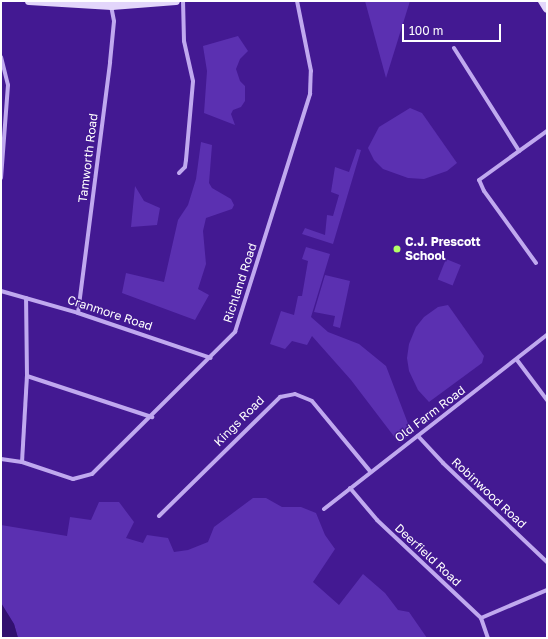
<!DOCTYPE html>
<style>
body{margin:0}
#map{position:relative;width:548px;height:639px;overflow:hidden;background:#431992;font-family:"Golos Text",sans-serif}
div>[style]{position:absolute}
.green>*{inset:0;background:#5b30b1;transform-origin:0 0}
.water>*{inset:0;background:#32116f}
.street>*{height:4px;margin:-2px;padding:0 2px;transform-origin:2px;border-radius:2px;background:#c0a9ef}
.secondary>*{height:8px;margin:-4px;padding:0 4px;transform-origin:4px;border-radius:4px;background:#e3d6fb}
.dots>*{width:11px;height:11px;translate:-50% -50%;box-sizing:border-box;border:2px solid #431992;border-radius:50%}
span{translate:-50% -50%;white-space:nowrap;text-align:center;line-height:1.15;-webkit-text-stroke:3px #431992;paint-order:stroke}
.street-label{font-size:12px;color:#fff}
.poi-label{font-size:12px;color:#fff;font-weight:700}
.left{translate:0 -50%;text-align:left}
.frame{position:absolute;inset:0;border:2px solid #fff;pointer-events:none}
.scale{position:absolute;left:402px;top:24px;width:99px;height:18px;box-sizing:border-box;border:2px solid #fff;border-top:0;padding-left:5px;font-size:12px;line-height:14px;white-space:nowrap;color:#fff;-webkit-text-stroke:3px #431992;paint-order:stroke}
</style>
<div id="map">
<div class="green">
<i style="clip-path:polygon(365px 1px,410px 1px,386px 78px)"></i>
<i style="clip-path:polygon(238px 36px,248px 51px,240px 59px,236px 69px,240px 81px,245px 86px,245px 101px,241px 107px,233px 110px,231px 114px,235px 125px,204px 113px,207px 71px,203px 46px)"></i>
<i style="clip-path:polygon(410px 108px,422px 113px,457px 163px,447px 171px,424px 179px,408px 178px,383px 169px,374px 160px,368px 148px,379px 127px)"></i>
<i style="clip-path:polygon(201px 142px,212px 145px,209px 183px,212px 188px,231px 199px,234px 205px,232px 209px,206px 218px,203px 231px,206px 264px,198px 289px,209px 295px,195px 320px,122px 293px,126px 273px,164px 282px,178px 220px,188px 205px,196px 179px)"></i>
<i style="clip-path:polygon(357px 149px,361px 150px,333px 244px,302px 234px,305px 228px,325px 235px,327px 215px,333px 216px,339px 195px,331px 192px,335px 167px,349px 172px)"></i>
<i style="clip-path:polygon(135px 186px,144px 201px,160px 208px,157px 225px,131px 227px)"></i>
<i style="clip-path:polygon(306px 247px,330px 254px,311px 317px,328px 332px,359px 344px,386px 366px,412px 434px,399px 443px,351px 380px,312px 336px,307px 345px,292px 341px,285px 349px,270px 344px,281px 311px,294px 315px,298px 296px,302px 296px,308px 261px,302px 259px)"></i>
<i style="left:446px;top:259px;width:16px;height:22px;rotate:22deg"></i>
<i style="clip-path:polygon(325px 275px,350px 281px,340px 328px,333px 326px,335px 316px,314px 312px)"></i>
<i style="clip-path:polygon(448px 305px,484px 356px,482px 363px,429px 402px,418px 390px,409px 371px,407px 358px,409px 344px,416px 327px,424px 317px,438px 307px)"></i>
<i style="clip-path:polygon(253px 498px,266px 498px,282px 507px,301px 507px,316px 513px,325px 535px,335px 549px,313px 582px,339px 605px,363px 574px,385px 593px,398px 610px,409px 612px,427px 638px,18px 638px,14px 624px,1px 603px,1px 525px,67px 536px,70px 517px,91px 520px,99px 502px,119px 502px,134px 522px,126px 538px,143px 543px,147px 535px,168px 538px,174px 552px,188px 550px,208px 542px,214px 527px)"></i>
</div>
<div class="water">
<i style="clip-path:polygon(1px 603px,14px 624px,18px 638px,1px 638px)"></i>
</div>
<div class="street">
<i style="left:454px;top:48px;width:122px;rotate:57.7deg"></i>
<i style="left:1px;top:57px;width:29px;rotate:76deg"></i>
<i style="left:8px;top:85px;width:93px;rotate:94.3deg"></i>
<i style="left:179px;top:173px;width:8px;rotate:-45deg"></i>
<i style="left:185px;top:167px;width:7px;rotate:-82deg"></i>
<i style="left:186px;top:160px;width:79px;rotate:-84.9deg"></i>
<i style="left:193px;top:81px;width:41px;rotate:-102.7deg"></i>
<i style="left:184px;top:41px;width:40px;rotate:-91.4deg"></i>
<i style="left:536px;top:263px;width:89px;rotate:-125.8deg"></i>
<i style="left:484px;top:191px;width:12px;rotate:-114deg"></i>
<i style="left:479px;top:180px;width:84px;rotate:-35.8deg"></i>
<i style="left:1px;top:291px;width:80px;rotate:15.9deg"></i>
<i style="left:78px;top:313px;width:140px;rotate:18.7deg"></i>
<i style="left:78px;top:313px;width:253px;rotate:-82.7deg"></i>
<i style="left:110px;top:62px;width:41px;rotate:-84.4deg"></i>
<i style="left:114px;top:21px;width:20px;rotate:-101deg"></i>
<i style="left:517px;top:360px;width:50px;rotate:53.1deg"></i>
<i style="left:27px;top:376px;width:132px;rotate:18.2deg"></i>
<i style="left:418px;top:436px;width:37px;rotate:47deg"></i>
<i style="left:443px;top:463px;width:144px;rotate:43.6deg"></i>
<i style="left:1px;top:459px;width:21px;rotate:8deg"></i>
<i style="left:22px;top:462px;width:54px;rotate:18.4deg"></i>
<i style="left:73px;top:479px;width:20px;rotate:-15deg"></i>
<i style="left:92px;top:474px;width:202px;rotate:-44.8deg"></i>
<i style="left:235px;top:332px;width:250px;rotate:-72.5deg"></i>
<i style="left:310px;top:94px;width:23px;rotate:-88deg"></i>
<i style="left:311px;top:71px;width:71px;rotate:-101.3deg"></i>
<i style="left:22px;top:462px;width:86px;rotate:-86.7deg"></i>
<i style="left:27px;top:376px;width:78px;rotate:-90.7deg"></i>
<i style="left:350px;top:488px;width:42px;rotate:49.8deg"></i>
<i style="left:377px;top:520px;width:143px;rotate:43.3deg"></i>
<i style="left:481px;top:618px;width:21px;rotate:71deg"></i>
<i style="left:324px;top:509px;width:283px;rotate:-38deg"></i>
<i style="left:159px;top:516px;width:170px;rotate:-44.5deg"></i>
<i style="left:280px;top:397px;width:15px;rotate:-11deg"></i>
<i style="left:295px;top:394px;width:18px;rotate:22deg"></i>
<i style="left:312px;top:401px;width:91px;rotate:50.4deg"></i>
<i style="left:481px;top:618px;width:72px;rotate:-23deg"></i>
</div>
<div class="secondary">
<i style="left:29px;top:1px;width:83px;rotate:3.4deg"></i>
<i style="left:112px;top:6px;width:64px;rotate:-4.5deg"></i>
<i style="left:542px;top:1px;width:9px;rotate:58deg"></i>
</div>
<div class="dots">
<i style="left:397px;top:249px;background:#b4ff67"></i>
</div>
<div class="street-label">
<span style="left:88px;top:158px;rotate:-83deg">Tamworth Road</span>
<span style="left:240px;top:283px;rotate:-72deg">Richland Road</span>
<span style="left:110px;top:313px;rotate:18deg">Cranmore Road</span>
<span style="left:430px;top:414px;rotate:-37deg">Old Farm Road</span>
<span style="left:239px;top:421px;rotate:-45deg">Kings Road</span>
<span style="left:489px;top:493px;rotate:43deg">Robinwood Road</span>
<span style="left:428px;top:555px;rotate:43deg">Deerfield Road</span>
</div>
<div class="poi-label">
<span class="left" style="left:405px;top:249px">C.J. Prescott<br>School</span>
</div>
<div class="frame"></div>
<div class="scale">100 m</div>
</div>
